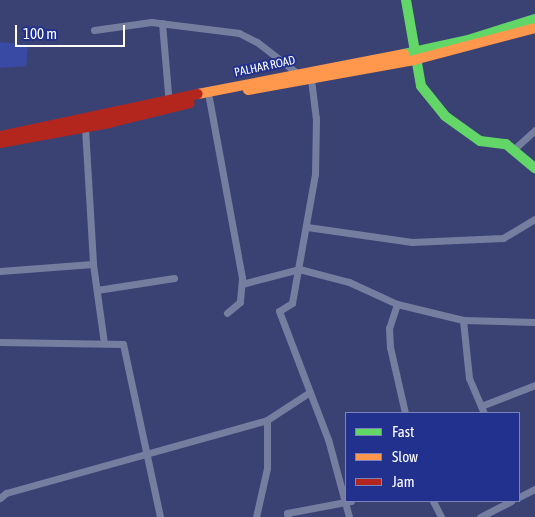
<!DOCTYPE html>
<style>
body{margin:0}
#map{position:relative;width:535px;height:517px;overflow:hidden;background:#3a4274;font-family:"Asap Condensed",sans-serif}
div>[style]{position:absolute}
.green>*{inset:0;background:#394aa4}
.street>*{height:7px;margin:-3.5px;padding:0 3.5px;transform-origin:3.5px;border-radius:3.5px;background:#767ea0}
.fast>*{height:10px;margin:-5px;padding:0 5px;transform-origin:5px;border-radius:5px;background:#63d668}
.slow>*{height:10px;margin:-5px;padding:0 5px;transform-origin:5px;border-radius:5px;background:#ff974d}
.jam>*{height:10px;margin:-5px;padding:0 5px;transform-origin:5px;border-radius:5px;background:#b3261e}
span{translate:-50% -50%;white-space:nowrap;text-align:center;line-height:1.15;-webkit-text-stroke:4px #22318d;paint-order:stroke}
.street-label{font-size:12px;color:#fff}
.legend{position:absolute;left:345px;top:412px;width:175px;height:90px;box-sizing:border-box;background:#22318d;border:1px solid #7a83bb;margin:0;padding:6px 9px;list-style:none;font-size:15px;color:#fff}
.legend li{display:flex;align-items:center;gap:10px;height:25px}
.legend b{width:25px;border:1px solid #7a83bb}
.scale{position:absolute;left:15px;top:25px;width:110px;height:22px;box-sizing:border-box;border:2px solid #fff;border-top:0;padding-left:6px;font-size:15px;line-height:18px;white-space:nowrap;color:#fff;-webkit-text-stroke:4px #22318d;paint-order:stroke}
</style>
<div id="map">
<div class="green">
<i style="clip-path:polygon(0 42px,28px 45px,26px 66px,0 68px)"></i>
</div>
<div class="street">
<i style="left:162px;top:23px;width:82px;rotate:85.1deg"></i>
<i style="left:94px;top:30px;width:58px;rotate:-8deg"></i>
<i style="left:151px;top:22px;width:89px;rotate:7.1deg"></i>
<i style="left:239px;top:33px;width:20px;rotate:27deg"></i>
<i style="left:257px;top:42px;width:51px;rotate:37.8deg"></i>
<i style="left:311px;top:79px;width:39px;rotate:83deg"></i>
<i style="left:316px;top:118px;width:56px;rotate:91deg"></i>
<i style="left:315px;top:174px;width:131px;rotate:100.1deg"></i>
<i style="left:292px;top:303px;width:15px;rotate:148deg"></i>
<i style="left:279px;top:311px;width:137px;rotate:69.1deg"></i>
<i style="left:328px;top:439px;width:81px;rotate:74.9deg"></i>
<i style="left:209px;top:98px;width:183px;rotate:79.6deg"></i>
<i style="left:242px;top:278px;width:24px;rotate:95deg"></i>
<i style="left:240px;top:302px;width:17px;rotate:140deg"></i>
<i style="left:85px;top:128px;width:136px;rotate:86.6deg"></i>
<i style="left:93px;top:264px;width:80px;rotate:82.1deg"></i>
<i style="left:513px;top:150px;width:30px;rotate:-42deg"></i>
<i style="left:307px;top:227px;width:106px;rotate:8.1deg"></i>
<i style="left:412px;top:242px;width:91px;rotate:-2.5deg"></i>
<i style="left:503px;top:238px;width:37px;rotate:-31deg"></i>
<i style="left:0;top:271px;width:93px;rotate:-4.3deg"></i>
<i style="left:242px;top:284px;width:59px;rotate:-14.7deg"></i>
<i style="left:299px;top:269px;width:52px;rotate:14.6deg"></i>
<i style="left:349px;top:282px;width:53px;rotate:24.6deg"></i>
<i style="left:397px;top:304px;width:68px;rotate:13.6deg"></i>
<i style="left:463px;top:320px;width:72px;rotate:1.6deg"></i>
<i style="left:97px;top:290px;width:78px;rotate:-8.9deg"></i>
<i style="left:397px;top:304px;width:25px;rotate:108deg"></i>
<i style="left:389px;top:328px;width:19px;rotate:87deg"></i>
<i style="left:390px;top:347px;width:68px;rotate:77.2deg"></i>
<i style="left:463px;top:320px;width:58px;rotate:84.1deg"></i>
<i style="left:469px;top:378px;width:38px;rotate:67deg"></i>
<i style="left:0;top:342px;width:123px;rotate:0.9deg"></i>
<i style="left:123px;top:344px;width:177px;rotate:77.9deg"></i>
<i style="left:481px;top:406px;width:58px;rotate:-21.3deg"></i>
<i style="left:519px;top:497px;width:18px;rotate:-27deg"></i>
<i style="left:0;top:498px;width:8px;rotate:-40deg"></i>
<i style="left:6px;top:493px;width:271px;rotate:-15.6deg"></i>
<i style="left:267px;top:420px;width:51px;rotate:-33.1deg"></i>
<i style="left:433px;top:501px;width:18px;rotate:63deg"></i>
<i style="left:256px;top:517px;width:50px;rotate:-77.3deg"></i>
<i style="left:267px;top:468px;width:48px;rotate:-90deg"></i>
<i style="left:288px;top:517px;width:4px;rotate:-104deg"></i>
<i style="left:287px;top:513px;width:65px;rotate:-10.6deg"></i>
<i style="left:480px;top:517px;width:35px;rotate:-27deg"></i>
</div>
<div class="fast">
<i style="left:406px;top:0;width:87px;rotate:80.1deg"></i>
<i style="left:421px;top:86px;width:38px;rotate:51deg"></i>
<i style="left:445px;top:116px;width:43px;rotate:35.5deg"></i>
<i style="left:480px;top:141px;width:26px;rotate:7deg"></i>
<i style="left:506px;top:144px;width:38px;rotate:40deg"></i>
<i style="left:404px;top:54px;width:66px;rotate:-12.3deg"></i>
<i style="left:468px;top:40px;width:70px;rotate:-17.4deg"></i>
</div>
<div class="slow">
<i style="left:248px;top:90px;width:169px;rotate:-10.2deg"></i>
<i style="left:414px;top:60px;width:125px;rotate:-14.8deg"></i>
<i style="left:198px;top:94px;width:210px;rotate:-11deg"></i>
</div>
<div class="jam">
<i style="left:0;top:136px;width:202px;rotate:-12deg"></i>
<i style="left:0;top:143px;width:111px;rotate:-10.4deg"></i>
<i style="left:109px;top:123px;width:83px;rotate:-13.9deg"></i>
</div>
<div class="street-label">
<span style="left:265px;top:67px;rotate:-12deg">PALHAR ROAD</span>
</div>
<ul class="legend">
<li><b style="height:6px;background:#63d668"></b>Fast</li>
<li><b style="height:6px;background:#ff974d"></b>Slow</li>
<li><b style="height:6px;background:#b3261e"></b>Jam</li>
</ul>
<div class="scale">100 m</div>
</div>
